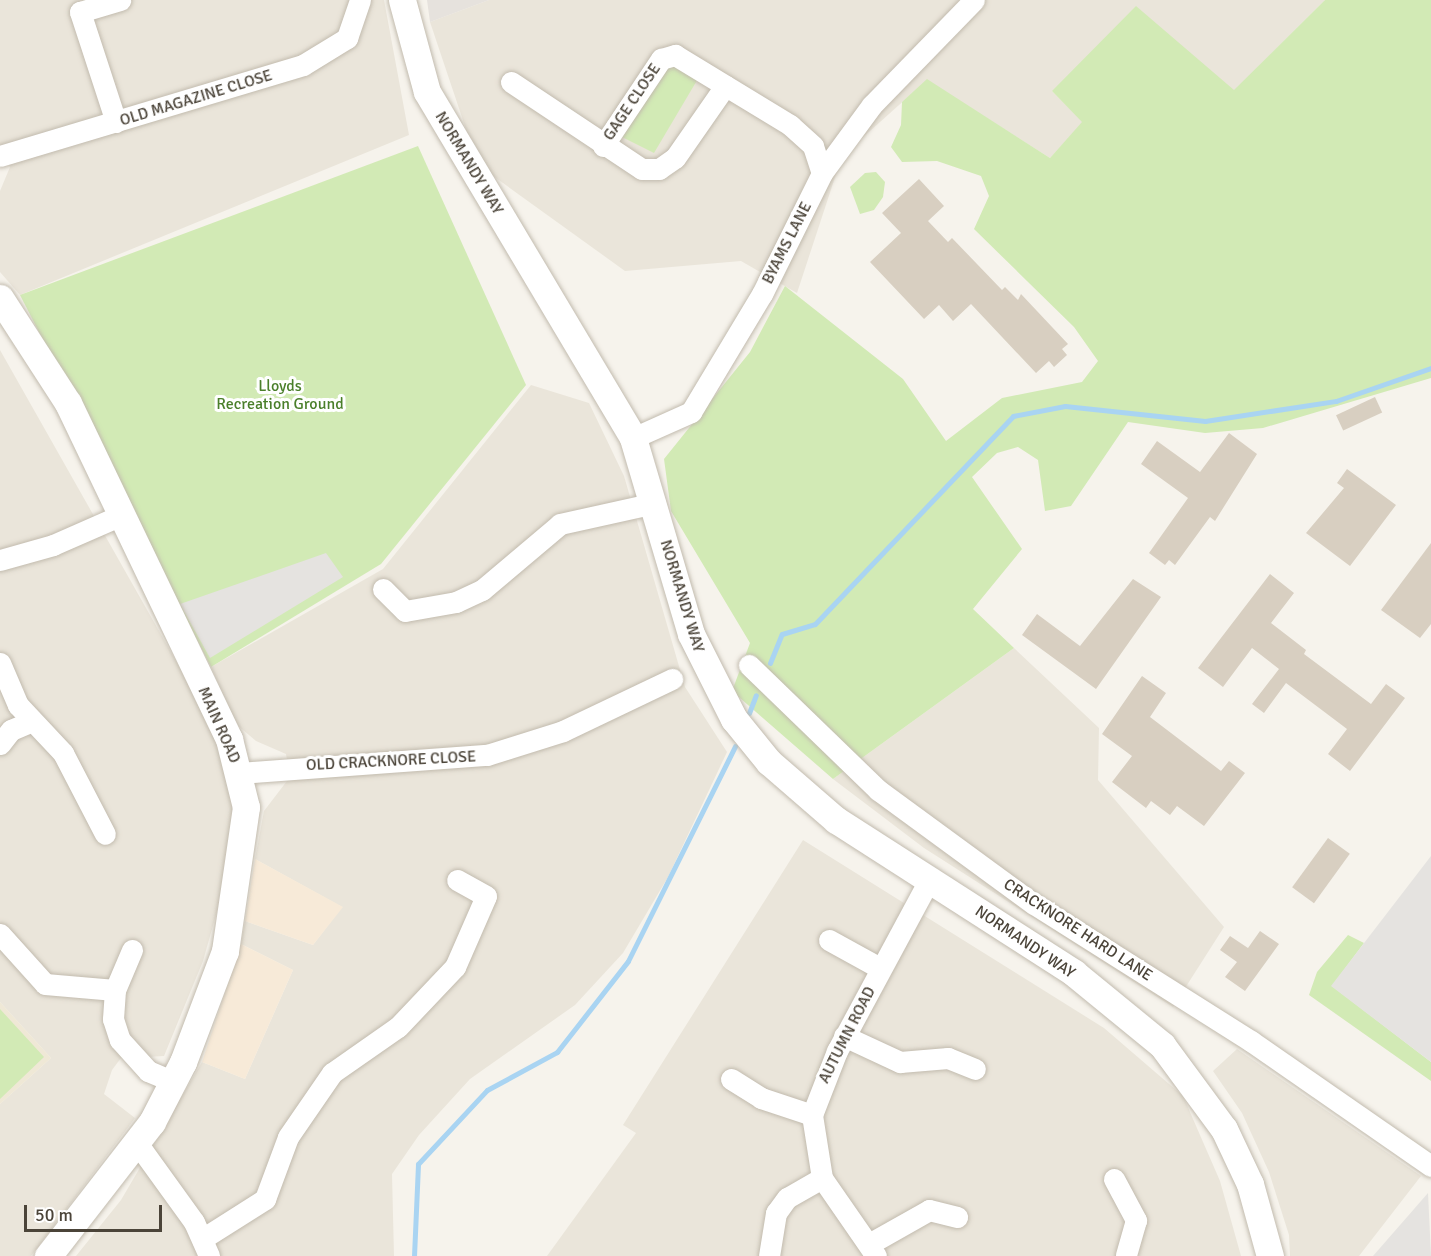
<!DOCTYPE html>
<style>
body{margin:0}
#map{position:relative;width:1431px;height:1256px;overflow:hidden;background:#f6f3ec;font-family:Signika,sans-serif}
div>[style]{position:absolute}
.residential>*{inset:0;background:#eae5da}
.commercial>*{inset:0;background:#f7ead8}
.industrial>*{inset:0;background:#e6e2dd}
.education>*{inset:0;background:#efe8d6}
.green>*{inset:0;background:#d2eab5}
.parking>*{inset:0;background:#e5e3e0}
.stream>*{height:5px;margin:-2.5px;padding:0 2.5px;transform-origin:2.5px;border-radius:2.5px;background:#a9d4f2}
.building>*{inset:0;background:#d8cfc1;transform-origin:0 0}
.roads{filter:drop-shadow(0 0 2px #c2bbae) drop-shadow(0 0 2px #c2bbae)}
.minor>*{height:21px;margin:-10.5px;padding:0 10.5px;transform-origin:10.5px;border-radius:10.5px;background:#fff}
.tertiary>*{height:27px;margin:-13.5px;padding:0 13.5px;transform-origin:13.5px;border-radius:13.5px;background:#fff}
span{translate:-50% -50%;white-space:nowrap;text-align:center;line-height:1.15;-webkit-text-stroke:6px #fff;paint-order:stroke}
.street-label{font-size:16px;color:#4b4439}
.park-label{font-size:16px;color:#4a7f2a}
.scale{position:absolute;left:24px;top:1205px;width:138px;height:27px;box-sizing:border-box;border:3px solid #4b4439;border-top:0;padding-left:8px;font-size:18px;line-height:21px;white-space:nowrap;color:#4b4439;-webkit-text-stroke:4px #fff;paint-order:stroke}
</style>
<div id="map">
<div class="residential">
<i style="clip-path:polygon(0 0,384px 0,409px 135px,20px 295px,0 272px,0 191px,10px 167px,0 146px)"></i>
<i style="clip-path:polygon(489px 0,1325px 0,1234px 91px,1052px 91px,1083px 122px,1050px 158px,927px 80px,842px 156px,797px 293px,741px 261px,625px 271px,478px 165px,430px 22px)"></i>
<i style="clip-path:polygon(0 350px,206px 714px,223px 753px,235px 823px,227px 876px,203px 961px,164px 1056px,145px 1057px,130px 1046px,112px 1070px,104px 1094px,135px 1118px,31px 1256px,0 1256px,0 1104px,51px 1058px,0 1002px)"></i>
<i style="clip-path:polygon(531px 385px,589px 403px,624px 476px,685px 687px,727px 752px,668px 877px,623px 953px,575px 1005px,470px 1079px,419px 1135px,392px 1174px,394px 1256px,76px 1256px,121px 1200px,202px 1062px,245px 1079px,293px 970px,241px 944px,245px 921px,313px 945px,342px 907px,255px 859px,264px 811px,290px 777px,286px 754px,256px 741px,236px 724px,211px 667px,383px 569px)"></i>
<i style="clip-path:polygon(1014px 648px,1099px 728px,1098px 780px,1224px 927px,1173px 1007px,924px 848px,833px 779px)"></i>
<i style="clip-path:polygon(803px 840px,1104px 1028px,1183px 1096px,1220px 1181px,1241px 1256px,547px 1256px,636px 1133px,623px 1125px)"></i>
<i style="clip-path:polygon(1237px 1049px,1421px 1176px,1359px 1256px,1290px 1256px,1289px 1235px,1269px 1172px,1242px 1113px,1213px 1071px)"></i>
</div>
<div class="commercial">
<i style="clip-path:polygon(255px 859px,343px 907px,313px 945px,245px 921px)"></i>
<i style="clip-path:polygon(241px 944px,293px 970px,245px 1079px,202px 1062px)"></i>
</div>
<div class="industrial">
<i style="clip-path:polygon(427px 0,489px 0,430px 22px)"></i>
</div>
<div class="education">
<i style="clip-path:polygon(0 1002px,51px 1058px,0 1104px)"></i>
</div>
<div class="green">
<i style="clip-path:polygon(1325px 0,1431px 0,1431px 378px,1263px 428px,1205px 433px,1128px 422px,1071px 506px,1045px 511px,1038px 460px,1018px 447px,997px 453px,972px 477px,1022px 549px,973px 609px,1014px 648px,833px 779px,732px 691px,750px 643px,671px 511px,664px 459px,750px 352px,785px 286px,903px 379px,946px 441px,1002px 398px,1082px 382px,1098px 361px,1074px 327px,974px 229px,989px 196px,981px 176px,937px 161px,902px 162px,891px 147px,901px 125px,902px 102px,927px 79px,1050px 158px,1082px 122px,1052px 91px,1136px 6px,1234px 90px)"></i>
<i style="clip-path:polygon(669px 64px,699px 77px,654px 153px,622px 137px)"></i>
<i style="clip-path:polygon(418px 146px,526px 385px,381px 564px,211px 667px,20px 295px)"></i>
<i style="clip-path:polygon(876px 172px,885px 182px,883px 197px,874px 210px,860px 214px,850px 187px,865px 173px)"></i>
<i style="clip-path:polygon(1348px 935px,1364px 943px,1332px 986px,1431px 1062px,1431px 1081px,1309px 995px,1317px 972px)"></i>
<i style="clip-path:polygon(0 1009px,44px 1057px,0 1099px)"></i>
</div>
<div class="parking">
<i style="clip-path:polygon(326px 553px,343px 577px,210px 658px,180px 604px)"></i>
<i style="clip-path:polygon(1431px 856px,1431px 1062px,1331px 986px)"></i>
<i style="clip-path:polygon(1428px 1193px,1431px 1256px,1373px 1256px)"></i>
</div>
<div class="stream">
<i style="left:770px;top:663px;width:31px;rotate:-68deg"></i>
<i style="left:782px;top:634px;width:34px;rotate:-17deg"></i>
<i style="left:815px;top:624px;width:287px;rotate:-46.4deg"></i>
<i style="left:1013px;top:416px;width:53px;rotate:-10.9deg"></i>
<i style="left:1065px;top:406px;width:141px;rotate:6.1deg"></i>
<i style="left:1205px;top:421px;width:133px;rotate:-8.7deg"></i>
<i style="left:1336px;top:401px;width:101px;rotate:-19.2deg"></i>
<i style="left:749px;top:713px;width:19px;rotate:-69deg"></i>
<i style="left:414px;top:1256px;width:92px;rotate:-87.5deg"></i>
<i style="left:418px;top:1164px;width:101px;rotate:-47deg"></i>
<i style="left:487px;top:1090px;width:80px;rotate:-28.5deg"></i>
<i style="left:557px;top:1052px;width:115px;rotate:-52deg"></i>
<i style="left:628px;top:961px;width:240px;rotate:-63.5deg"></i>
</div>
<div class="building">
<i style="clip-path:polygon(919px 179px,944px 206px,928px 221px,948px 242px,952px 238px,1002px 290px,1005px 287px,1018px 300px,1021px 294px,1068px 344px,1062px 349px,1067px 355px,1054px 367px,1049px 361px,1036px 373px,971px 304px,953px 321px,939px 305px,924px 319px,870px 262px,901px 233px,882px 213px)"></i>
<i style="left:1375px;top:397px;width:17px;height:43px;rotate:65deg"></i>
<i style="clip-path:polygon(1229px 433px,1257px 454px,1215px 521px,1210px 517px,1175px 565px,1169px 560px,1165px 565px,1149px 553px,1188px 498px,1141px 464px,1157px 441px,1200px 472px)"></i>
<i style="clip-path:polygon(1347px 469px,1396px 505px,1350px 566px,1306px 533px,1344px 488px,1337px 483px)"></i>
<i style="clip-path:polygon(1431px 543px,1431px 624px,1420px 638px,1381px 610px)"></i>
<i style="clip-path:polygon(1270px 574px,1294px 593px,1271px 623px,1306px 650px,1304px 654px,1371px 704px,1386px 684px,1405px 698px,1350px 771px,1328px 754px,1347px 729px,1286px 683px,1264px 713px,1252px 704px,1279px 669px,1252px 648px,1223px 687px,1198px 668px)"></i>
<i style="clip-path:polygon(1133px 579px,1161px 597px,1096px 689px,1022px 635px,1037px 614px,1080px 646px)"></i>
<i style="clip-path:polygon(1142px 676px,1166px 693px,1150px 717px,1221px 771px,1229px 761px,1245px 773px,1204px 826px,1177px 806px,1170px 815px,1151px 801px,1146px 808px,1112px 782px,1132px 756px,1102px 734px)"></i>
<i style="left:1328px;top:838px;width:27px;height:61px;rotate:36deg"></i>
<i style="clip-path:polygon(1260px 931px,1279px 944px,1245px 991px,1225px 977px,1237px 962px,1220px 950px,1230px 936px,1248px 948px)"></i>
</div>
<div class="roads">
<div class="minor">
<i style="left:511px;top:82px;width:157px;rotate:33.6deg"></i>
<i style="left:642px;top:169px;width:17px"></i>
<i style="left:659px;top:169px;width:19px;rotate:-35deg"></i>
<i style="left:675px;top:158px;width:88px;rotate:-55.2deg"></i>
<i style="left:116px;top:122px;width:116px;rotate:-108.1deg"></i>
<i style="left:80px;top:12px;width:42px;rotate:-16.7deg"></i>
<i style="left:603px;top:146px;width:105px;rotate:-56.3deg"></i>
<i style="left:661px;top:59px;width:15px;rotate:-16deg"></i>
<i style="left:675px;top:55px;width:135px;rotate:31.3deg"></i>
<i style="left:790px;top:125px;width:31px;rotate:42deg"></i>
<i style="left:813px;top:146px;width:28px;rotate:72deg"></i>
<i style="left:0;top:156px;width:316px;rotate:-16.7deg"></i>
<i style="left:303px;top:65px;width:52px;rotate:-31.5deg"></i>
<i style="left:347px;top:38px;width:40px;rotate:-71.1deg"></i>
<i style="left:633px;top:438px;width:64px;rotate:-24.1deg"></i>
<i style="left:691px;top:412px;width:138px;rotate:-59deg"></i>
<i style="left:762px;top:294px;width:135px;rotate:-63.6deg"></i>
<i style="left:822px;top:173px;width:84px;rotate:-53.7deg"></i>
<i style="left:872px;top:105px;width:146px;rotate:-45.8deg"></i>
<i style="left:0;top:560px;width:55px;rotate:-15.8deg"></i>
<i style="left:53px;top:545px;width:72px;rotate:-23.7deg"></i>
<i style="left:383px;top:589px;width:31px;rotate:45deg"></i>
<i style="left:405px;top:611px;width:52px;rotate:-10deg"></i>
<i style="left:456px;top:602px;width:29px;rotate:-25deg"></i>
<i style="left:482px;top:590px;width:102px;rotate:-40.2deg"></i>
<i style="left:560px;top:524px;width:97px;rotate:-12.5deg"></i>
<i style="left:0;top:663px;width:46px;rotate:66.8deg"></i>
<i style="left:18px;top:705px;width:66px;rotate:46.8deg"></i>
<i style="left:63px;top:753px;width:91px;rotate:62.6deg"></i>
<i style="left:749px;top:665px;width:180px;rotate:44.1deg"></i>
<i style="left:878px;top:790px;width:193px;rotate:36.2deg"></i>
<i style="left:1034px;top:904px;width:257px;rotate:32.3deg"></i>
<i style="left:1251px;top:1041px;width:219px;rotate:34.8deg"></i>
<i style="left:0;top:744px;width:18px;rotate:-52deg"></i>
<i style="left:11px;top:730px;width:21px;rotate:-23deg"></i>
<i style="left:239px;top:773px;width:249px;rotate:-4.2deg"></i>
<i style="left:487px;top:755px;width:80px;rotate:-17.5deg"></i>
<i style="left:563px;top:731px;width:121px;rotate:-25.5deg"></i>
<i style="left:0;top:934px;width:67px;rotate:48deg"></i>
<i style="left:45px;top:984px;width:70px;rotate:4.9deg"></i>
<i style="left:829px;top:940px;width:58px;rotate:28.8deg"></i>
<i style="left:132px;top:950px;width:43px;rotate:113deg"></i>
<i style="left:115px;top:990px;width:29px;rotate:94deg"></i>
<i style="left:113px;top:1019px;width:22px;rotate:72deg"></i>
<i style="left:120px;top:1040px;width:42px;rotate:47.9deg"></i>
<i style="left:148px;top:1071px;width:28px;rotate:23deg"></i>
<i style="left:844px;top:1036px;width:62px;rotate:24.9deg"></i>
<i style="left:900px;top:1062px;width:48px;rotate:-4.8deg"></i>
<i style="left:948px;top:1058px;width:29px;rotate:22deg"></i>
<i style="left:731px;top:1079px;width:36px;rotate:32deg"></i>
<i style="left:761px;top:1098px;width:54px;rotate:18.4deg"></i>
<i style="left:137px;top:1143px;width:97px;rotate:54.2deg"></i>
<i style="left:194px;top:1222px;width:37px;rotate:66deg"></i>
<i style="left:1114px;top:1179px;width:47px;rotate:61.8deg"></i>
<i style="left:1136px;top:1220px;width:37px;rotate:106deg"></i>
<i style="left:202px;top:1239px;width:75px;rotate:-32.4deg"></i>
<i style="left:265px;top:1199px;width:66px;rotate:-69.6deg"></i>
<i style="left:288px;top:1137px;width:78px;rotate:-55.5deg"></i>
<i style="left:332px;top:1073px;width:80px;rotate:-34.9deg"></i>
<i style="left:398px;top:1027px;width:83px;rotate:-46.5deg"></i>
<i style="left:455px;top:967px;width:77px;rotate:-66.4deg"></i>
<i style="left:486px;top:896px;width:33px;rotate:-151deg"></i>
<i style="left:869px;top:1244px;width:69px;rotate:-29.5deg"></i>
<i style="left:929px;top:1210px;width:29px;rotate:14deg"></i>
<i style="left:769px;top:1256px;width:44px;rotate:-80.8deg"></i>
<i style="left:776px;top:1213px;width:19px;rotate:-54deg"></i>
<i style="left:787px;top:1198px;width:40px;rotate:-29.7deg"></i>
<i style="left:876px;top:1256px;width:95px;rotate:-124.7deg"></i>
<i style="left:822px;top:1178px;width:64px;rotate:-99deg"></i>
<i style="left:812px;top:1115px;width:69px;rotate:-68.7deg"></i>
<i style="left:837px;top:1051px;width:194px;rotate:-61.7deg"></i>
</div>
<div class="tertiary">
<i style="left:402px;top:0;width:95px;rotate:74.8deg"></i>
<i style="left:427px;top:92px;width:403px;rotate:59.2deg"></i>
<i style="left:633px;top:438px;width:204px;rotate:73.5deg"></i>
<i style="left:691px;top:634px;width:95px;rotate:63.2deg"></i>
<i style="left:734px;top:719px;width:55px;rotate:50.9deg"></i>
<i style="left:769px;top:762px;width:89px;rotate:40.9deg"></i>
<i style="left:836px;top:820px;width:283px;rotate:32.7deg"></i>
<i style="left:1074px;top:973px;width:114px;rotate:39.3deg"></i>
<i style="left:1162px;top:1045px;width:104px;rotate:53.6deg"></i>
<i style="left:1224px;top:1129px;width:61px;rotate:64.7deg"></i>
<i style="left:1250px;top:1184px;width:75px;rotate:74.5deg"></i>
<i style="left:0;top:298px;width:125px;rotate:57.1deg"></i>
<i style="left:68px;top:403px;width:373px;rotate:64.4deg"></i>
<i style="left:229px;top:739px;width:70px;rotate:76deg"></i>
<i style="left:246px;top:807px;width:146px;rotate:98.3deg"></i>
<i style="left:225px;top:951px;width:119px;rotate:110.7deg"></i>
<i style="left:183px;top:1062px;width:68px;rotate:117.3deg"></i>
<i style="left:152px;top:1122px;width:170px;rotate:127.8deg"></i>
</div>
</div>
<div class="street-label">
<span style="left:196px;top:98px;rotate:-17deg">OLD MAGAZINE CLOSE</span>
<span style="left:632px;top:102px;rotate:-56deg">GAGE CLOSE</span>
<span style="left:469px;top:163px;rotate:59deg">NORMANDY WAY</span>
<span style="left:787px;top:243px;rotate:-63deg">BYAMS LANE</span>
<span style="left:682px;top:596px;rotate:73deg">NORMANDY WAY</span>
<span style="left:219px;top:725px;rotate:66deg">MAIN ROAD</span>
<span style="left:391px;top:761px;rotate:-3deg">OLD CRACKNORE CLOSE</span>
<span style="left:1078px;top:930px;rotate:33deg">CRACKNORE HARD LANE</span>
<span style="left:1025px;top:942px;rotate:34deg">NORMANDY WAY</span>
<span style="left:847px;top:1035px;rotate:-63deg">AUTUMN ROAD</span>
</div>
<div class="park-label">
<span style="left:280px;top:395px">Lloyds<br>Recreation Ground</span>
</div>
<div class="scale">50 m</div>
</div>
